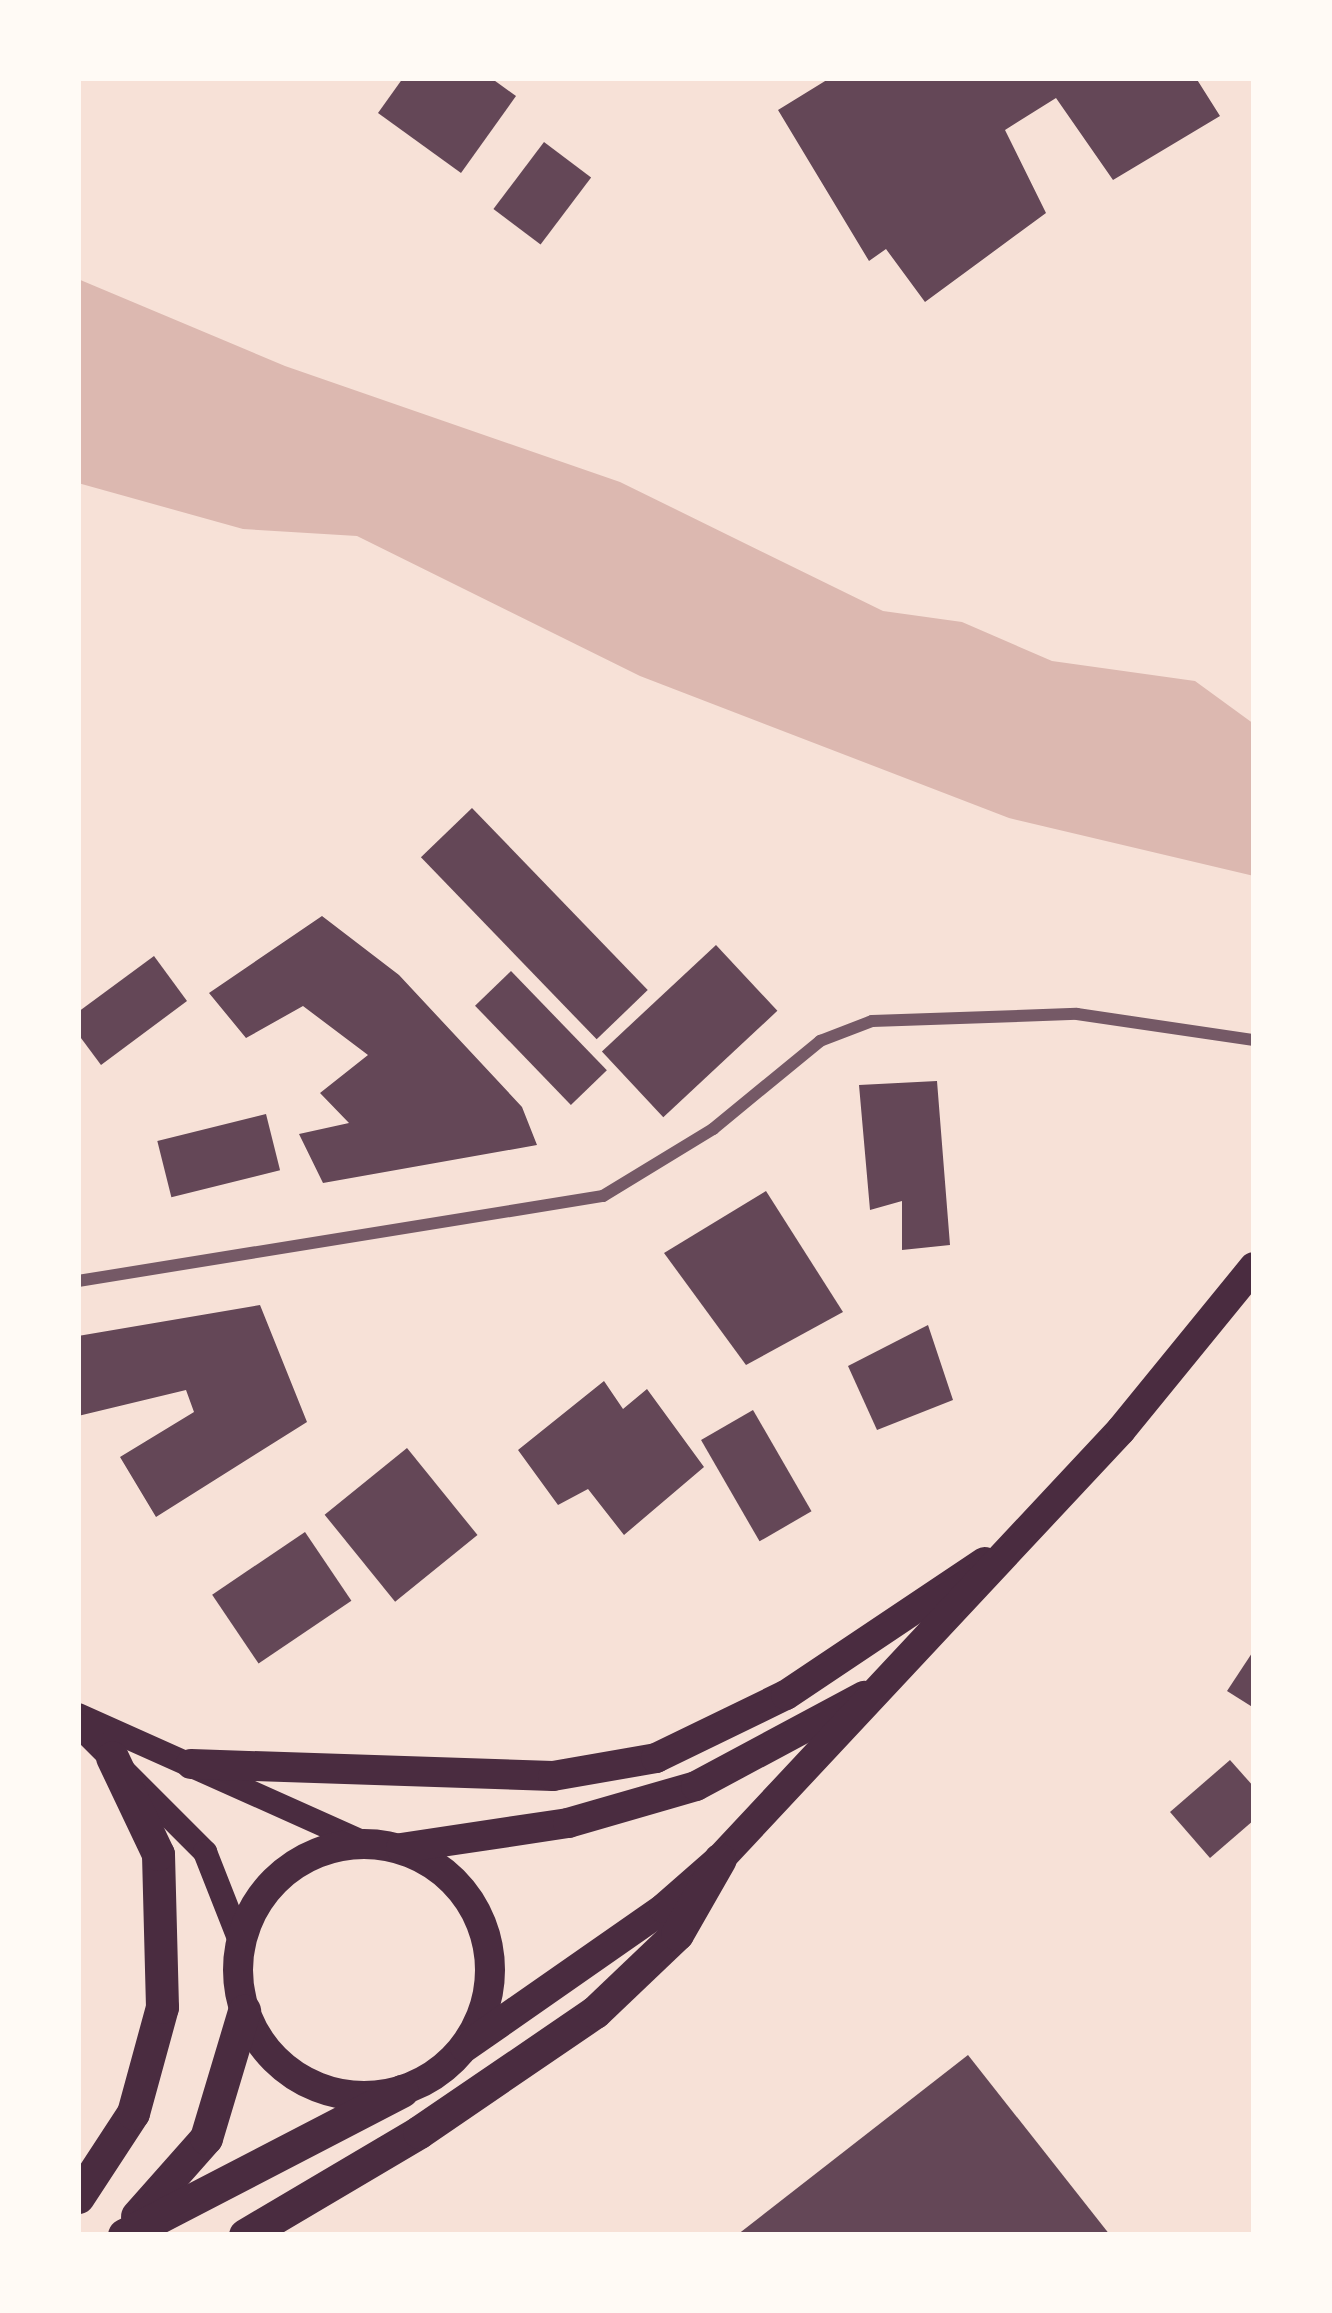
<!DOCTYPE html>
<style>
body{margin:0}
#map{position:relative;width:1332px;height:2313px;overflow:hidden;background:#f7e1d7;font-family:"Times New Roman",serif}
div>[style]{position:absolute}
.water>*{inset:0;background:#dcb8b0}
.building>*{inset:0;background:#644757;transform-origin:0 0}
.minor>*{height:12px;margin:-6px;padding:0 6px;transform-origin:6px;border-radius:6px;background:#755966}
.secondary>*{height:24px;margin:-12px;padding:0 12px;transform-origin:12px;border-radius:12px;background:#4a2c40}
.primary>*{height:30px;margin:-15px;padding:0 15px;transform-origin:15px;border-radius:15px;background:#4a2c40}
.primary>.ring{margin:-15px;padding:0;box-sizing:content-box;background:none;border:30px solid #4a2c40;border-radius:50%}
.trunk>*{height:33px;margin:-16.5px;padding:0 16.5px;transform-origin:16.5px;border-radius:16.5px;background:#4a2c40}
span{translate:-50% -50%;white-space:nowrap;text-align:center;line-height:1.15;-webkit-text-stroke:12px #fffaf5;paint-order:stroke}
.frame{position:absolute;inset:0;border:81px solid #fffaf5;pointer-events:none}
</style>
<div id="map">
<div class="water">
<i style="clip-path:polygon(78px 279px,285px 366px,620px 482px,883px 611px,962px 622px,1052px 661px,1195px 681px,1254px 724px,1254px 876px,1009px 818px,640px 676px,357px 536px,243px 529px,78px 483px)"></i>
</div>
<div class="building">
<i style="clip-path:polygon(403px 78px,491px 78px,516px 96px,461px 173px,378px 113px)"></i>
<i style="clip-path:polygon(830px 78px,1196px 78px,1220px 116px,1113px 180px,1056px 98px,1005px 130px,1046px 213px,925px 302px,886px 249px,869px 261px,778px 110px)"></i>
<i style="left:544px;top:142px;width:59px;height:84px;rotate:37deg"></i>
<i style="left:472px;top:808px;width:253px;height:71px;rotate:46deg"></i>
<i style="clip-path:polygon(322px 916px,399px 975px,522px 1107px,537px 1145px,323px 1183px,299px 1134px,349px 1123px,320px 1093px,368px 1055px,303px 1006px,246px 1038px,209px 993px)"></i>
<i style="left:716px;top:945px;width:90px;height:156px;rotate:47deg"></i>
<i style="clip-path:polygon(154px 956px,187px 1001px,101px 1065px,78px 1034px,78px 1012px)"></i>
<i style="left:511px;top:971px;width:138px;height:50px;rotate:46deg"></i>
<i style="clip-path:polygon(937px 1081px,950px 1245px,902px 1250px,902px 1201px,870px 1210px,859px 1085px)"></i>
<i style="left:266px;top:1114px;width:58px;height:112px;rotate:76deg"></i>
<i style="clip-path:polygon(766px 1191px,843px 1312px,746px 1365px,664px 1253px)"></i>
<i style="clip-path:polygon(260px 1305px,307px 1422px,156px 1517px,120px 1457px,194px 1412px,186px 1390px,78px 1416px,78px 1336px)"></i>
<i style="clip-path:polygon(928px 1325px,953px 1400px,877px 1430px,848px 1366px)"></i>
<i style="clip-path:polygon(604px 1381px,623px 1409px,647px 1389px,704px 1467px,624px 1535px,588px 1489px,558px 1505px,518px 1450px)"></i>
<i style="left:753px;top:1410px;width:117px;height:60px;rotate:60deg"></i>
<i style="left:407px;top:1448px;width:112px;height:106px;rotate:51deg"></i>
<i style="left:305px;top:1532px;width:83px;height:112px;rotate:56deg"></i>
<i style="clip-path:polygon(1254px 1650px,1254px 1708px,1227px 1691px)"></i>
<i style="clip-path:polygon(1230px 1760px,1254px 1787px,1254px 1820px,1210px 1858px,1170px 1812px)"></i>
<i style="clip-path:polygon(968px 2055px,1110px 2235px,737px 2235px)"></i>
</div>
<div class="minor">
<i style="left:78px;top:1281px;width:532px;rotate:-9.2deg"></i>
<i style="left:603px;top:1196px;width:129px;rotate:-31.3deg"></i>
<i style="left:713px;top:1129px;width:139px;rotate:-39.4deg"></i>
<i style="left:820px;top:1041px;width:56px;rotate:-21deg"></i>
<i style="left:872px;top:1021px;width:205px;rotate:-2deg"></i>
<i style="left:1077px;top:1014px;width:179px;rotate:8.4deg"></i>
</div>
<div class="secondary">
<i style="left:78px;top:1715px;width:311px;rotate:24.1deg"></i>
<i style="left:78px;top:1725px;width:180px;rotate:45deg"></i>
<i style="left:205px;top:1852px;width:96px;rotate:68.5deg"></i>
</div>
<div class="primary">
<i style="left:191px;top:1764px;width:362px;rotate:1.9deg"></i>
<i style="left:553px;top:1776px;width:105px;rotate:-9.9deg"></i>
<i style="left:656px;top:1758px;width:144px;rotate:-25.9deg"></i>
<i style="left:786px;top:1695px;width:239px;rotate:-33.8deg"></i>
<i class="ring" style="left:238px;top:1844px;width:222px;height:222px"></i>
<i style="left:401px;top:1848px;width:169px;rotate:-8.5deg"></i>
<i style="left:568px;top:1823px;width:133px;rotate:-16.1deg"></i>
<i style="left:696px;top:1786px;width:191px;rotate:-28.2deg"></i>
<i style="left:465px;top:2047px;width:243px;rotate:-34.9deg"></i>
<i style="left:664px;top:1908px;width:74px;rotate:-41.2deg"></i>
<i style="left:720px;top:1859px;width:587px;rotate:-46.93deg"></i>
<i style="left:1121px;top:1430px;width:210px;rotate:-50.8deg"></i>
</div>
<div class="trunk">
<i style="left:78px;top:2197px;width:100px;rotate:-56.8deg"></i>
<i style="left:133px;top:2113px;width:110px;rotate:-74.7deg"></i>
<i style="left:162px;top:2007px;width:153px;rotate:-91.5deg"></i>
<i style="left:158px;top:1854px;width:107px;rotate:-115.4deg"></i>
<i style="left:137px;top:2216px;width:104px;rotate:-48.5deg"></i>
<i style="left:206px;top:2138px;width:133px;rotate:-73.3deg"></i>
<i style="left:124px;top:2235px;width:313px;rotate:-27.4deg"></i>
<i style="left:245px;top:2235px;width:202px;rotate:-30.6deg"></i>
<i style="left:419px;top:2132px;width:213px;rotate:-34.3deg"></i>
<i style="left:595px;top:2012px;width:113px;rotate:-43.6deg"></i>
<i style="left:677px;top:1934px;width:86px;rotate:-60.2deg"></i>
</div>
<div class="frame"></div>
</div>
